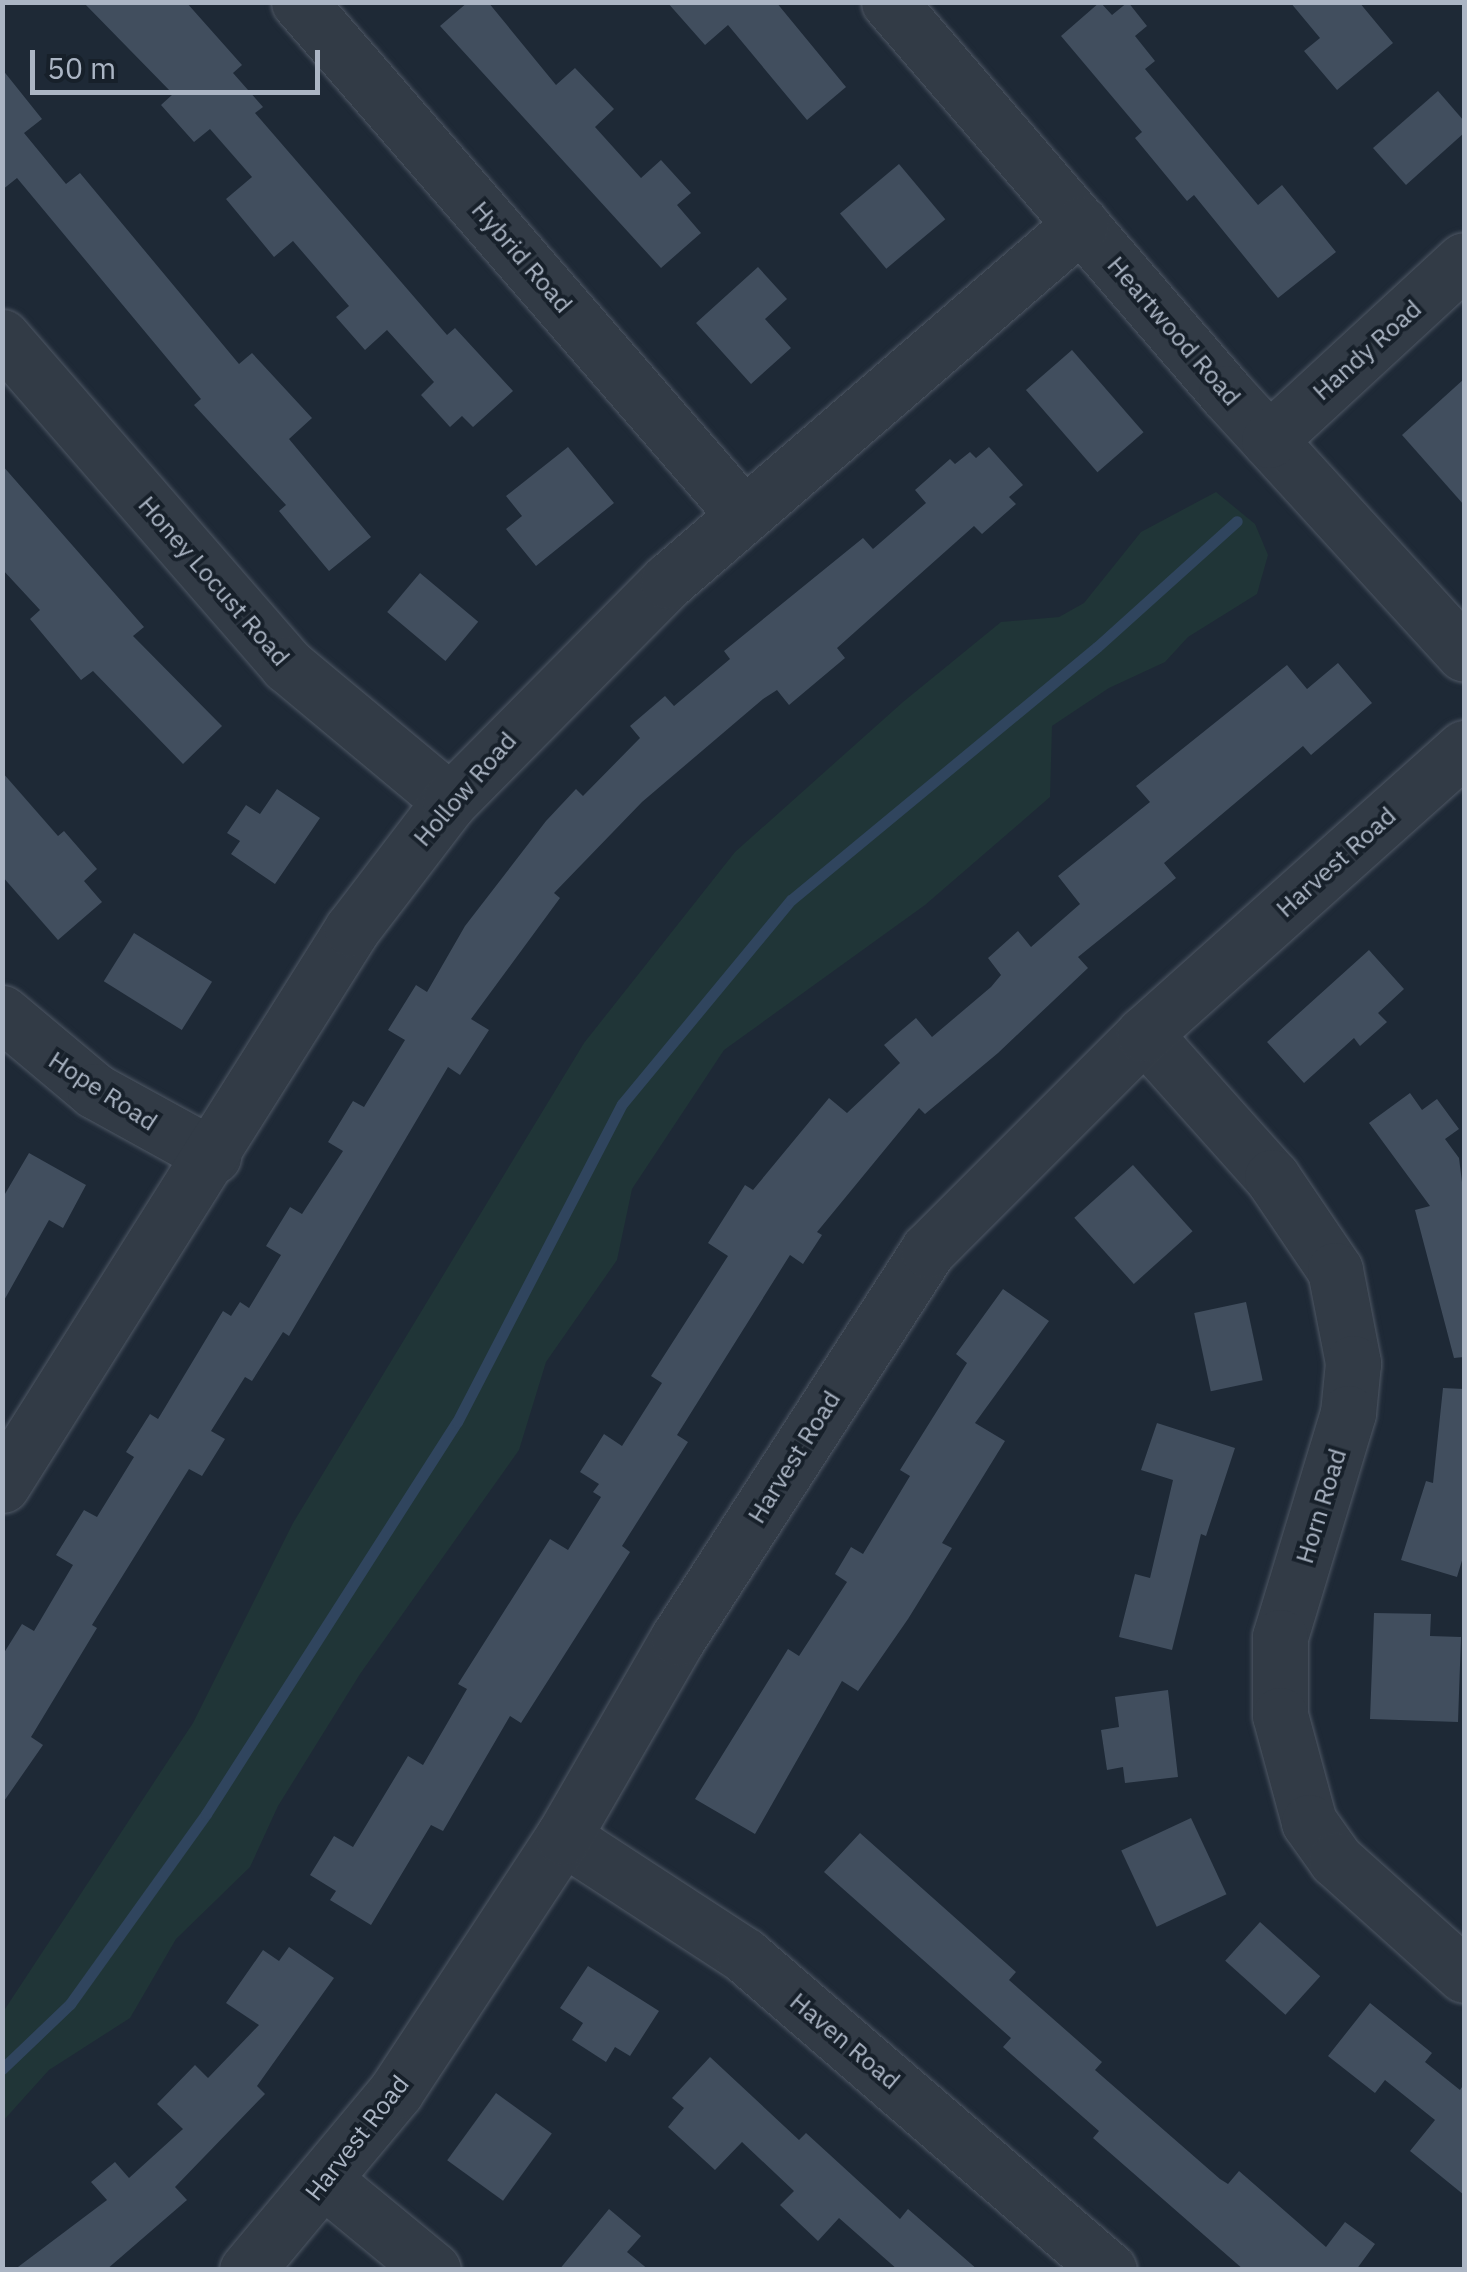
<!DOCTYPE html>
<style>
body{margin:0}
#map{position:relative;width:1467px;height:2272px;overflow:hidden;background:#1e2936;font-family:"IBM Plex Sans",sans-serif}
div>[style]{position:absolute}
.green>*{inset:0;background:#203537}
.stream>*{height:11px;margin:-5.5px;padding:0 5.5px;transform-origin:5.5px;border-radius:5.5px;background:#30455e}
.building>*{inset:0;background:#414e5e;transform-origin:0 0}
.roads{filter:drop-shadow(0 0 2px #4f5865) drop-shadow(0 0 2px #4f5865)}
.minor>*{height:55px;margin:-27.5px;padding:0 27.5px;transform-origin:27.5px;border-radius:27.5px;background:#323b46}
span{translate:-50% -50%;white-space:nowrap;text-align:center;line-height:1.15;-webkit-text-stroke:8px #17202a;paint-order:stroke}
.street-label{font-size:25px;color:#abb5c4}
.frame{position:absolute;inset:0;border:5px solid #abb5c4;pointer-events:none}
.scale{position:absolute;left:30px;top:50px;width:290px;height:45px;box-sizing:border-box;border:5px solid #abb5c4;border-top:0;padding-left:12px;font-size:30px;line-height:35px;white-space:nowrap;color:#abb5c4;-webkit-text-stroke:8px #17202a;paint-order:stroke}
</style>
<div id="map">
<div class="green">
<i style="clip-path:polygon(1216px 492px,1255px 524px,1268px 555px,1257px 594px,1188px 637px,1165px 662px,1109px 688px,1052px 726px,1050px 797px,925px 905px,724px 1050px,632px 1189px,617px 1260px,546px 1362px,519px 1450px,360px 1674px,278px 1806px,250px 1867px,176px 1939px,130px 2018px,49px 2070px,3px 2121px,3px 2012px,193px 1723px,293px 1523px,584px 1043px,735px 852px,903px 702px,1001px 622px,1059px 617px,1084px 603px,1141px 532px)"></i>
</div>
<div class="stream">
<i style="left:2px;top:2069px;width:94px;rotate:-43.7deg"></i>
<i style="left:70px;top:2004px;width:234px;rotate:-54.4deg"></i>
<i style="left:206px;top:1814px;width:465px;rotate:-57.4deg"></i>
<i style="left:457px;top:1422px;width:358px;rotate:-62.6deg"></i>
<i style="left:622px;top:1104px;width:265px;rotate:-50.4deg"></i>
<i style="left:791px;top:900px;width:397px;rotate:-39.6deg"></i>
<i style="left:1097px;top:647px;width:188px;rotate:-42deg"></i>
</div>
<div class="building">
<i style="clip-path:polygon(83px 2px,186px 2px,242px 65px,233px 73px,263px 107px,255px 113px,447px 335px,455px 328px,513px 391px,473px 427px,462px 416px,450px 427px,421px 395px,434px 382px,387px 330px,365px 350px,336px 317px,349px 306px,293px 241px,274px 257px,226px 199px,252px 177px,210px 129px,194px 142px,161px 105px,173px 94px)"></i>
<i style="clip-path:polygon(468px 2px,488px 2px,556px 85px,575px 68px,614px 109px,595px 127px,641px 178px,661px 160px,691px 193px,677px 205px,701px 233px,661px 268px,440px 26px)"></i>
<i style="clip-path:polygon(667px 2px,776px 2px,846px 87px,807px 120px,728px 25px,705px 45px)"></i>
<i style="clip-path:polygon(1100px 2px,1112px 15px,1128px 2px,1147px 26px,1135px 36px,1155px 61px,1145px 69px,1258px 205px,1282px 185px,1336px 252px,1278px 298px,1194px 195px,1187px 201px,1135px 138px,1142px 132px,1061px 36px)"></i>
<i style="clip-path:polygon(1290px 2px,1359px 2px,1393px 43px,1337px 90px,1304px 51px,1320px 38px)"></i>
<i style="clip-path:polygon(2px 69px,42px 119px,24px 133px,66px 184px,80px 173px,239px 364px,252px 353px,312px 418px,289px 439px,371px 537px,329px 571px,279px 511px,286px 505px,194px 405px,201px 399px,17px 178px,2px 190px)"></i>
<i style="clip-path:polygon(1438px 91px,1464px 121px,1464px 133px,1406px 185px,1373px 148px)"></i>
<i style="left:899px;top:164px;width:72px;height:77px;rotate:50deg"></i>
<i style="clip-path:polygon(758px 267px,787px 299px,765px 319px,791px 348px,751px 384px,696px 323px)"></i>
<i style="left:1072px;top:350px;width:109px;height:61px;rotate:49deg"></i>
<i style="clip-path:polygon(1464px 379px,1464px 505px,1402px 435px)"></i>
<i style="clip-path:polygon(568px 447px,614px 503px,536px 566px,506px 529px,522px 516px,506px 496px)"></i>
<i style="clip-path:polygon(989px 447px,1023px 485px,1009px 497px,1016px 504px,982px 534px,974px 526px,837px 648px,845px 658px,789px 705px,777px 690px,763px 699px,642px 802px,554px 893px,560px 898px,471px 1019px,489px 1030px,460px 1075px,448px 1067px,289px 1336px,283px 1332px,252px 1381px,245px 1377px,211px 1431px,225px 1439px,202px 1476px,189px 1469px,92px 1625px,97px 1628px,31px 1737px,43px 1745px,2px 1804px,2px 1656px,22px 1624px,34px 1631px,73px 1565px,56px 1555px,84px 1510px,97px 1517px,134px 1457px,126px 1452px,150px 1414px,158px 1419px,223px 1311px,231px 1316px,240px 1302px,249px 1308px,281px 1255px,266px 1246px,290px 1207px,302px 1214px,343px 1151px,328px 1142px,353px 1101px,364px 1107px,405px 1040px,388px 1030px,416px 985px,427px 992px,465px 926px,546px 821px,576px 789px,583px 796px,640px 738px,630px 726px,665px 696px,674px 706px,730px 659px,724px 651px,863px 538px,873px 549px,926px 503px,915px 490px,950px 459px,955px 464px,970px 452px,976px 458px)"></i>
<i style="clip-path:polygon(2px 465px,144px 627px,133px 636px,222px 726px,183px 764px,93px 671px,81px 680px,30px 619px,40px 610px,2px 569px)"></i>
<i style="left:420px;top:573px;width:76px;height:51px;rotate:40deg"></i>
<i style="clip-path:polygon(1338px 663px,1372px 703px,1311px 755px,1303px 746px,1164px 863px,1176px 878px,1078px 957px,1088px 968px,998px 1053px,925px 1114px,919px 1108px,817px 1232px,822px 1235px,803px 1264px,790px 1255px,677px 1435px,688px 1442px,622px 1546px,630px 1552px,521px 1723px,510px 1716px,443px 1831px,431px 1825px,371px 1925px,330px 1900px,336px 1891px,310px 1875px,334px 1836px,353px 1847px,408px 1756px,423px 1765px,467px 1689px,458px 1684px,550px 1539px,568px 1550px,601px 1497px,593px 1492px,599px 1484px,580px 1472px,604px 1434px,622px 1446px,662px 1383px,651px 1376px,728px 1256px,708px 1243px,745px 1185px,753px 1190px,829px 1098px,847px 1113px,900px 1063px,884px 1045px,916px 1018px,932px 1037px,991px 987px,1001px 975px,988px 958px,1018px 931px,1031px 947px,1080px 904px,1058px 876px,1150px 802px,1136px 786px,1287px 665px,1307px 689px)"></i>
<i style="clip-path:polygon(2px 772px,58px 836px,64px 831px,97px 869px,84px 881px,102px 902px,58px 940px,2px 876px)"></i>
<i style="clip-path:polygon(277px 789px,320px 818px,275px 884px,231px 854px,240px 841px,227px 833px,246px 805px,260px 814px)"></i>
<i style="left:134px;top:933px;width:92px;height:57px;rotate:32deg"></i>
<i style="clip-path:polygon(1369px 950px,1404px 989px,1378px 1013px,1387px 1022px,1360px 1046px,1354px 1038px,1304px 1083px,1267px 1042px)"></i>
<i style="clip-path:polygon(1410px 1093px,1422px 1110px,1437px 1099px,1459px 1129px,1445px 1139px,1459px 1158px,1464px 1198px,1464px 1357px,1454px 1358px,1415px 1210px,1430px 1206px,1369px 1123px)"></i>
<i style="clip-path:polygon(29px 1153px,86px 1185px,63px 1228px,49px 1220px,2px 1304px,2px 1199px)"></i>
<i style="left:1133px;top:1165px;width:89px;height:79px;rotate:48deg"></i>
<i style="clip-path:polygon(1003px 1289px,1049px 1321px,975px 1423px,1005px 1441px,942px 1543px,952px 1548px,908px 1619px,858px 1691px,842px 1681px,755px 1834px,695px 1799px,788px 1649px,799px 1656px,847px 1582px,835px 1574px,851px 1547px,863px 1554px,910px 1476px,900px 1470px,967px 1363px,956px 1354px)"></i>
<i style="left:1246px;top:1302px;width:80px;height:53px;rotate:78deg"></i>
<i style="clip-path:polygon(1443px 1388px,1464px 1389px,1464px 1554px,1457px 1577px,1401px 1560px,1426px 1481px,1433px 1483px)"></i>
<i style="clip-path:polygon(1157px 1423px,1235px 1448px,1206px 1536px,1201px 1534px,1172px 1650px,1119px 1637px,1135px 1574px,1150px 1578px,1173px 1480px,1141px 1470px)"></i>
<i style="clip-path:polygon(1374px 1613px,1431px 1614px,1430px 1636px,1461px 1637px,1458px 1722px,1370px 1719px)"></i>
<i style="clip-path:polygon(1168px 1690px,1178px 1777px,1125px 1783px,1123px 1767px,1107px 1770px,1101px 1730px,1119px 1727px,1115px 1697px)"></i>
<i style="left:1191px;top:1818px;width:84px;height:77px;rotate:65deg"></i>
<i style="clip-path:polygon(860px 1833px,1016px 1972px,1009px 1980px,1102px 2062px,1095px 2070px,1220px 2179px,1228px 2184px,1239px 2171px,1326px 2247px,1345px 2222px,1375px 2244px,1356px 2270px,1244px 2270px,1093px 2138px,1099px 2131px,1003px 2047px,1011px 2038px,824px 1872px)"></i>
<i style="left:1260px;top:1922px;width:81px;height:52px;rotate:42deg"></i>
<i style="clip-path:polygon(289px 1947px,334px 1978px,257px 2086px,265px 2094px,175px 2187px,187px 2200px,106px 2270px,14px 2270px,107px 2200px,91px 2182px,115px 2162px,129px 2178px,183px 2129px,157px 2104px,195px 2065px,208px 2078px,259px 2025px,226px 2003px,263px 1950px,279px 1961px)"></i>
<i style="clip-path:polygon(588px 1966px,659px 2011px,630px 2056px,615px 2047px,606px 2062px,572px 2040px,583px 2023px,560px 2008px)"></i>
<i style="clip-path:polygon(1370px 2003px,1432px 2053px,1425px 2062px,1460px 2090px,1464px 2084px,1464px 2195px,1410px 2151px,1435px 2120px,1385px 2080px,1375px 2093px,1328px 2056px)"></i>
<i style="clip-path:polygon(710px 2057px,799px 2140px,806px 2133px,900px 2219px,908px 2209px,978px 2270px,898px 2270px,839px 2218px,818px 2241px,780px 2205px,794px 2191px,742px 2142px,715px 2170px,668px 2127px,684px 2108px,672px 2098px)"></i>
<i style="left:496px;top:2093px;width:69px;height:83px;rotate:36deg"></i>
<i style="clip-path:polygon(609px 2209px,641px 2236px,627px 2252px,649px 2270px,559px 2270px)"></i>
</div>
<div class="roads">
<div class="minor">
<i style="left:299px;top:2px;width:678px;rotate:49.07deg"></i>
<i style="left:889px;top:2px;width:516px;rotate:49.24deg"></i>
<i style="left:1226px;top:393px;width:353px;rotate:47.6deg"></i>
<i style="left:2px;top:337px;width:435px;rotate:49deg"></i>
<i style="left:287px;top:665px;width:212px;rotate:39.8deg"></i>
<i style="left:1269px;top:440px;width:265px;rotate:-42.7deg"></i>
<i style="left:2px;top:1013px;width:121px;rotate:40deg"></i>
<i style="left:95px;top:1091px;width:135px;rotate:28.8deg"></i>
<i style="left:1144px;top:1034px;width:192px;rotate:48.2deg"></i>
<i style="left:1272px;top:1177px;width:112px;rotate:55.9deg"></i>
<i style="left:1335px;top:1270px;width:95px;rotate:79deg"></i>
<i style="left:1353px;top:1363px;width:50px;rotate:95.7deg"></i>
<i style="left:1348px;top:1413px;width:234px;rotate:106.9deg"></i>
<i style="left:1280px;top:1637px;width:78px;rotate:90deg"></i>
<i style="left:1280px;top:1715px;width:111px;rotate:74.8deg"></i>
<i style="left:1309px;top:1822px;width:47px;rotate:54.6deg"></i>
<i style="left:1336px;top:1860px;width:172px;rotate:41.9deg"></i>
<i style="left:2px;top:1485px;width:657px;rotate:-57.81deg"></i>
<i style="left:352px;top:929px;width:161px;rotate:-52.6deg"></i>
<i style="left:450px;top:801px;width:310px;rotate:-45.3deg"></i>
<i style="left:668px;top:581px;width:546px;rotate:-40.84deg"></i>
<i style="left:563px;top:1837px;width:216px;rotate:33.1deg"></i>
<i style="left:744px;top:1955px;width:482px;rotate:40.8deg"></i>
<i style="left:325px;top:2181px;width:140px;rotate:39.5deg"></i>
<i style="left:247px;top:2270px;width:233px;rotate:-50.2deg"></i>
<i style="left:396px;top:2091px;width:304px;rotate:-56.7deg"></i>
<i style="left:563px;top:1837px;width:230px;rotate:-60deg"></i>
<i style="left:678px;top:1638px;width:462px;rotate:-57.2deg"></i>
<i style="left:928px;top:1250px;width:305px;rotate:-45deg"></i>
<i style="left:1144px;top:1034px;width:429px;rotate:-41.8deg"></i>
</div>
</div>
<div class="street-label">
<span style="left:522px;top:257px;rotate:49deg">Hybrid Road</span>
<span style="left:1174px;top:331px;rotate:49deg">Heartwood Road</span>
<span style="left:1367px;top:350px;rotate:-42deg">Handy Road</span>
<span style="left:214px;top:581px;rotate:49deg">Honey Locust Road</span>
<span style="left:465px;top:789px;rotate:-49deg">Hollow Road</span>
<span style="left:1336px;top:862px;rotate:-42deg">Harvest Road</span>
<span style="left:103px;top:1091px;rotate:33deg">Hope Road</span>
<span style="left:794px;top:1457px;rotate:-58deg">Harvest Road</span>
<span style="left:1321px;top:1506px;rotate:-73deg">Horn Road</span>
<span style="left:845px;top:2041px;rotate:40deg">Haven Road</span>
<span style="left:357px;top:2138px;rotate:-52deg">Harvest Road</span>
</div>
<div class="frame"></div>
<div class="scale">50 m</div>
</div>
